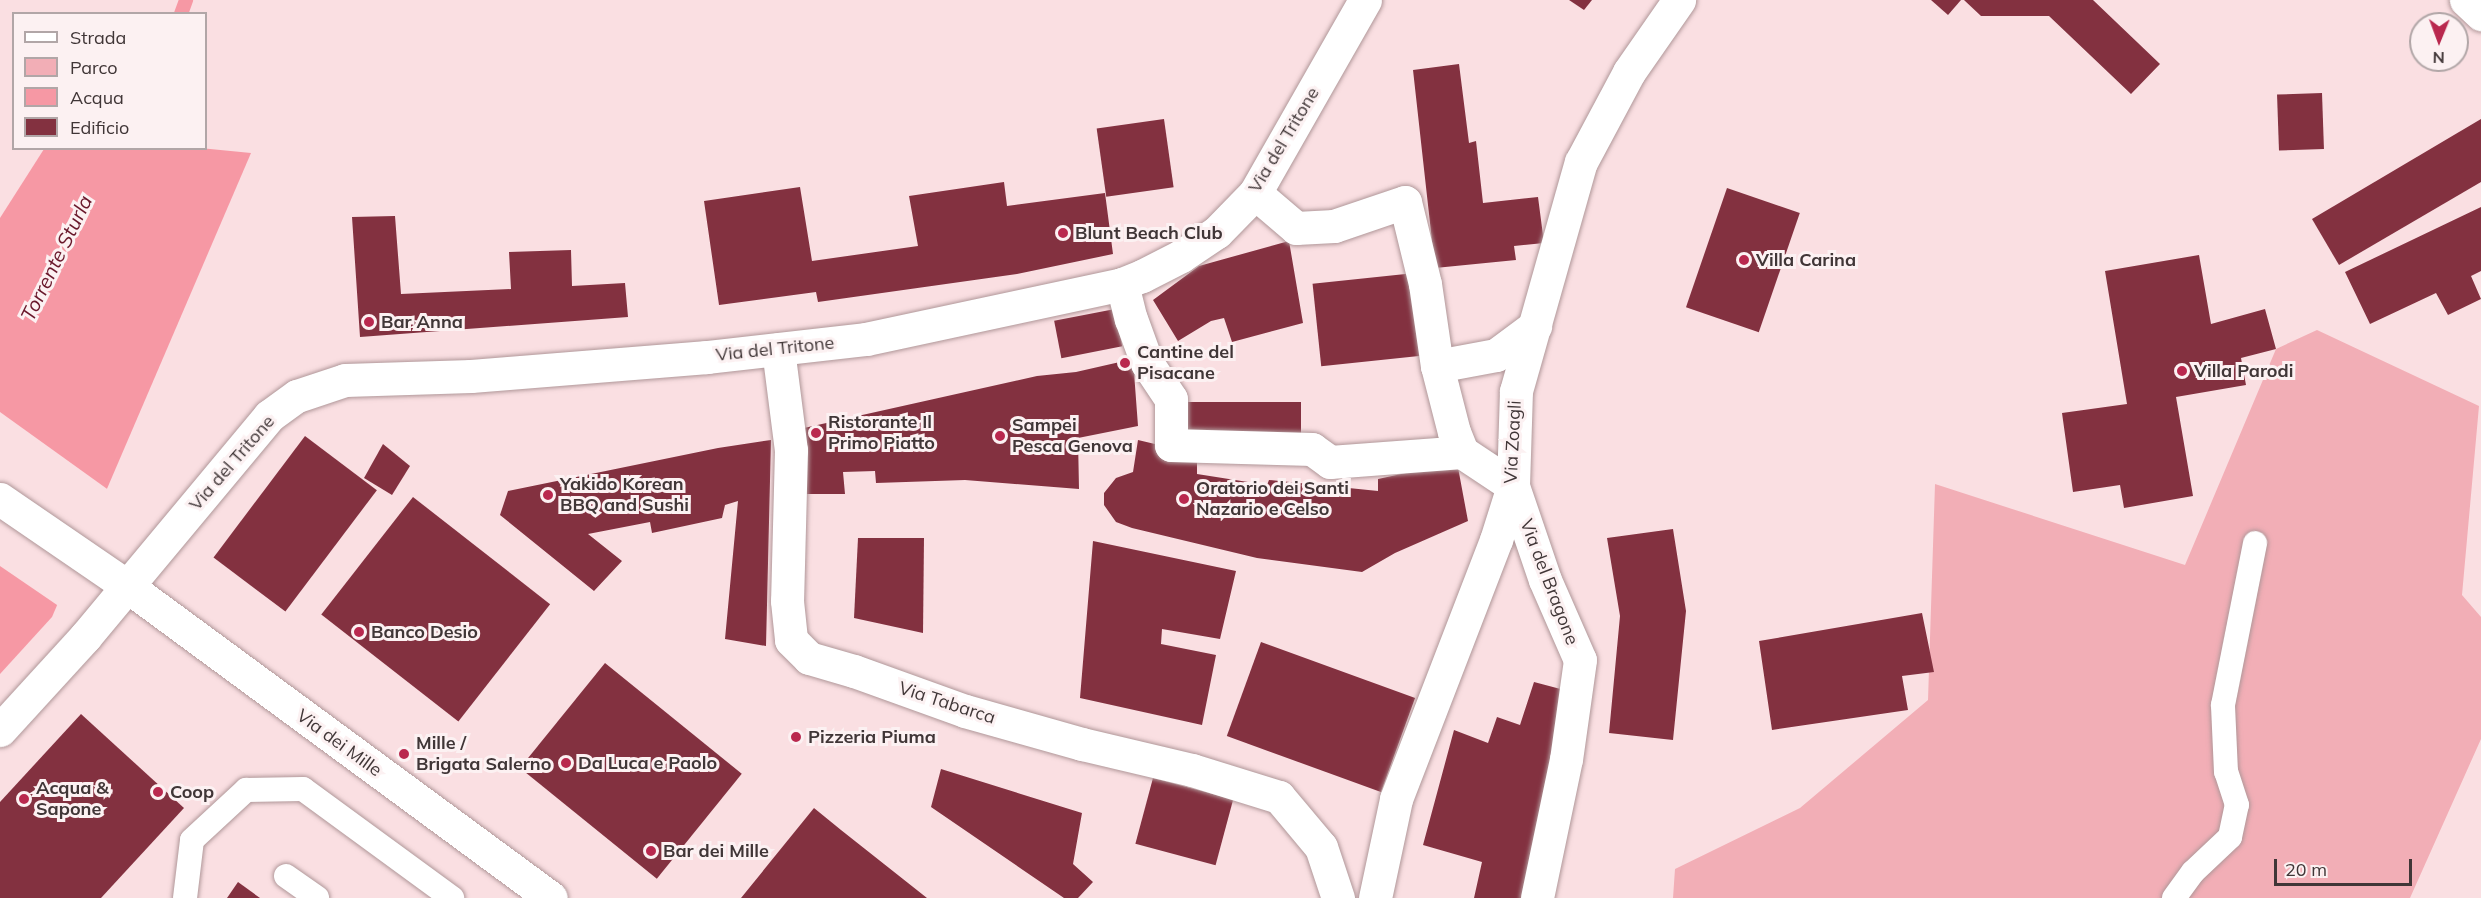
<!DOCTYPE html>
<style>
body{margin:0}
#map{position:relative;width:2481px;height:898px;overflow:hidden;background:#fadfe2;font-family:Mulish,sans-serif}
div>[style]{position:absolute}
.green>*{inset:0;background:#f2aeb6}
.water>*{inset:0;background:#f698a4}
.pier>*{inset:0;background:#fadfe2}
.stream>*{height:14px;margin:-7px;padding:0 7px;transform-origin:7px;border-radius:7px;background:#f698a4}
.building>*{inset:0;background:#833140;transform-origin:0 0}
.roads{filter:drop-shadow(0 0 2px #b09799) drop-shadow(0 0 2px #b09799)}
.lane>*{height:24px;margin:-12px;padding:0 12px;transform-origin:12px;border-radius:12px;background:#fff}
.street>*{height:33px;margin:-16.5px;padding:0 16.5px;transform-origin:16.5px;border-radius:16.5px;background:#fff}
.primary>*{height:33px;margin:-16.5px;padding:0 16.5px;transform-origin:16.5px;border-radius:16.5px;background:#fff}
.dots>*{width:16px;height:16px;translate:-50% -50%;box-sizing:border-box;border:3px solid #fcf1f2;border-radius:50%}
span{translate:-50% -50%;white-space:nowrap;text-align:center;line-height:1.15;-webkit-text-stroke:6px #fcf1f2;paint-order:stroke}
.street-label{font-size:18px;color:#403637}
.poi-label{font-size:18px;color:#403637;font-weight:700}
.left{translate:0 -50%;text-align:left}
.water-label{font-size:20px;color:#69172b;font-style:italic}
.legend{position:absolute;left:12px;top:12px;width:195px;height:138px;box-sizing:border-box;background:#fcf1f2;border:2px solid #b1a6a7;margin:0;padding:8px 10px;list-style:none;font-size:18px;color:#403637}
.legend li{display:flex;align-items:center;gap:12px;height:30px}
.legend b{width:30px;border:2px solid #b1a6a7}
.north{position:absolute;left:2409px;top:12px;width:60px;height:60px;box-sizing:border-box;background:#fcf1f2;border:2px solid #b1a6a7;border-radius:50%;rotate:181deg;font-size:16px;font-weight:700;line-height:24px;text-align:center;color:#403637}
.north::after{content:'';display:block;margin:auto;width:21px;height:27px;background:#b9284e;clip-path:polygon(50% 0,100% 100%,50% 72%,0 100%)}
.scale{position:absolute;left:2274px;top:859px;width:138px;height:27px;box-sizing:border-box;border:3px solid #403637;border-top:0;padding-left:8px;font-size:18px;line-height:21px;white-space:nowrap;color:#403637;-webkit-text-stroke:4px #fcf1f2;paint-order:stroke}
</style>
<div id="map">
<div class="green">
<i style="clip-path:polygon(2317px 330px,2479px 406px,2462px 595px,2481px 617px,2481px 739px,2410px 898px,1673px 898px,1675px 869px,1800px 808px,1928px 700px,1935px 484px,2185px 565px,2276px 349px)"></i>
</div>
<div class="water">
<i style="clip-path:polygon(200px 148px,251px 153px,52px 617px,0 674px,0 218px,44px 149px)"></i>
</div>
<div class="pier">
<i style="clip-path:polygon(0 412px,110px 491px,60px 607px,0 566px)"></i>
</div>
<div class="stream">
<i style="left:181px;top:14px;width:15px;rotate:-70deg"></i>
</div>
<div class="building">
<i style="clip-path:polygon(1569px 0,1592px 0,1584px 10px)"></i>
<i style="clip-path:polygon(1931px 0,1961px 0,1948px 15px)"></i>
<i style="clip-path:polygon(1964px 0,2093px 0,2160px 64px,2131px 94px,2049px 16px,1981px 16px)"></i>
<i style="clip-path:polygon(1459px 64px,1469px 143px,1476px 141px,1483px 203px,1538px 197px,1544px 243px,1514px 246px,1516px 260px,1435px 268px,1413px 70px)"></i>
<i style="left:2322px;top:93px;width:56px;height:45px;rotate:88deg"></i>
<i style="left:1164px;top:119px;width:69px;height:68px;rotate:82deg"></i>
<i style="clip-path:polygon(2481px 119px,2481px 182px,2339px 265px,2312px 219px)"></i>
<i style="clip-path:polygon(1004px 182px,1007px 206px,1105px 193px,1113px 254px,1017px 274px,818px 302px,816px 292px,719px 305px,704px 201px,800px 187px,812px 261px,918px 246px,909px 196px)"></i>
<i style="left:1727px;top:188px;width:77px;height:126px;rotate:19deg"></i>
<i style="clip-path:polygon(2481px 207px,2481px 271px,2471px 276px,2481px 299px,2448px 315px,2436px 293px,2370px 324px,2345px 272px)"></i>
<i style="clip-path:polygon(395px 216px,401px 294px,511px 289px,509px 252px,571px 250px,572px 286px,625px 283px,628px 317px,360px 337px,352px 217px)"></i>
<i style="clip-path:polygon(1289px 241px,1303px 323px,1232px 342px,1224px 318px,1211px 321px,1178px 341px,1153px 300px,1199px 266px)"></i>
<i style="clip-path:polygon(2199px 255px,2211px 324px,2265px 309px,2276px 349px,2241px 358px,2246px 385px,2176px 397px,2193px 496px,2124px 508px,2120px 485px,2073px 492px,2062px 413px,2127px 404px,2105px 271px)"></i>
<i style="left:1415px;top:273px;width:83px;height:103px;rotate:84deg"></i>
<i style="left:1115px;top:309px;width:38px;height:62px;rotate:79deg"></i>
<i style="clip-path:polygon(1133px 359px,1138px 426px,1078px 438px,1079px 489px,965px 480px,876px 483px,875px 471px,843px 472px,845px 494px,798px 494px,795px 430px,1037px 376px,1076px 372px)"></i>
<i style="left:1301px;top:402px;width:37px;height:119px;rotate:90deg"></i>
<i style="left:305px;top:436px;width:90px;height:152px;rotate:37deg"></i>
<i style="clip-path:polygon(771px 440px,766px 646px,725px 639px,738px 501px,725px 505px,722px 518px,652px 533px,650px 522px,588px 534px,622px 561px,594px 591px,500px 515px,508px 491px,718px 448px)"></i>
<i style="clip-path:polygon(1138px 440px,1197px 454px,1197px 474px,1267px 485px,1269px 480px,1378px 491px,1378px 479px,1457px 462px,1468px 521px,1395px 553px,1362px 572px,1257px 558px,1132px 528px,1116px 522px,1104px 505px,1104px 493px,1116px 478px,1133px 472px)"></i>
<i style="clip-path:polygon(383px 444px,410px 466px,392px 495px,364px 478px)"></i>
<i style="left:413px;top:497px;width:174px;height:149px;rotate:38deg"></i>
<i style="clip-path:polygon(1673px 529px,1686px 611px,1673px 740px,1609px 733px,1620px 616px,1607px 538px)"></i>
<i style="clip-path:polygon(858px 538px,924px 538px,923px 633px,854px 618px)"></i>
<i style="clip-path:polygon(1093px 541px,1236px 571px,1220px 639px,1162px 629px,1161px 644px,1216px 655px,1202px 725px,1080px 698px)"></i>
<i style="clip-path:polygon(1922px 613px,1934px 672px,1902px 676px,1908px 710px,1772px 730px,1759px 641px)"></i>
<i style="left:1261px;top:642px;width:164px;height:100px;rotate:20deg"></i>
<i style="left:605px;top:663px;width:176px;height:135px;rotate:39deg"></i>
<i style="clip-path:polygon(1534px 682px,1568px 691px,1527px 898px,1474px 898px,1482px 862px,1423px 845px,1454px 730px,1488px 743px,1497px 717px,1520px 725px)"></i>
<i style="clip-path:polygon(81px 714px,184px 808px,101px 898px,0 898px,0 802px)"></i>
<i style="clip-path:polygon(941px 769px,1082px 813px,1073px 864px,1093px 882px,1078px 898px,1064px 898px,931px 807px)"></i>
<i style="left:1153px;top:778px;width:83px;height:68px;rotate:15deg"></i>
<i style="clip-path:polygon(814px 808px,841px 830px,927px 898px,741px 898px)"></i>
<i style="clip-path:polygon(238px 882px,260px 898px,227px 898px)"></i>
</div>
<div class="roads">
<div class="lane">
<i style="left:286px;top:876px;width:38px;rotate:35deg"></i>
<i style="left:185px;top:898px;width:58px;rotate:-83.1deg"></i>
<i style="left:192px;top:840px;width:74px;rotate:-42.8deg"></i>
<i style="left:246px;top:790px;width:57px;rotate:-1deg"></i>
<i style="left:303px;top:789px;width:185px;rotate:36.2deg"></i>
<i style="left:2174px;top:898px;width:32px;rotate:-54deg"></i>
<i style="left:2193px;top:872px;width:51px;rotate:-43.4deg"></i>
<i style="left:2230px;top:837px;width:33px;rotate:-78deg"></i>
<i style="left:2237px;top:805px;width:35px;rotate:-108deg"></i>
<i style="left:2226px;top:772px;width:67px;rotate:-92.6deg"></i>
<i style="left:2223px;top:705px;width:165px;rotate:-78.8deg"></i>
</div>
<div class="street">
<i style="left:2466px;top:0;width:21px;rotate:43deg"></i>
<i style="left:1255px;top:193px;width:54px;rotate:40.5deg"></i>
<i style="left:1296px;top:228px;width:38px;rotate:-3deg"></i>
<i style="left:1334px;top:226px;width:75px;rotate:-18.7deg"></i>
<i style="left:1405px;top:202px;width:84px;rotate:76.3deg"></i>
<i style="left:1425px;top:284px;width:83px;rotate:81.7deg"></i>
<i style="left:1437px;top:366px;width:68px;rotate:75.6deg"></i>
<i style="left:1454px;top:432px;width:22px;rotate:68deg"></i>
<i style="left:1462px;top:452px;width:61px;rotate:33.7deg"></i>
<i style="left:1513px;top:486px;width:99px;rotate:71.2deg"></i>
<i style="left:1545px;top:580px;width:87px;rotate:66.4deg"></i>
<i style="left:1580px;top:660px;width:100px;rotate:98deg"></i>
<i style="left:1566px;top:759px;width:142px;rotate:101.8deg"></i>
<i style="left:1122px;top:284px;width:36px;rotate:76deg"></i>
<i style="left:1131px;top:319px;width:47px;rotate:70deg"></i>
<i style="left:1147px;top:363px;width:43px;rotate:56.3deg"></i>
<i style="left:1171px;top:399px;width:46px;rotate:90deg"></i>
<i style="left:1171px;top:445px;width:141px;rotate:1.6deg"></i>
<i style="left:1312px;top:449px;width:22px;rotate:36deg"></i>
<i style="left:1330px;top:462px;width:132px;rotate:-4.3deg"></i>
<i style="left:778px;top:349px;width:102px;rotate:82.7deg"></i>
<i style="left:791px;top:450px;width:151px;rotate:91.5deg"></i>
<i style="left:787px;top:601px;width:39px;rotate:84deg"></i>
<i style="left:791px;top:640px;width:25px;rotate:45deg"></i>
<i style="left:809px;top:658px;width:47px;rotate:16.1deg"></i>
<i style="left:854px;top:671px;width:118px;rotate:19.8deg"></i>
<i style="left:965px;top:711px;width:122px;rotate:15.8deg"></i>
<i style="left:1082px;top:744px;width:113px;rotate:13.3deg"></i>
<i style="left:1192px;top:770px;width:91px;rotate:17.2deg"></i>
<i style="left:1279px;top:797px;width:65px;rotate:50deg"></i>
<i style="left:1321px;top:847px;width:54px;rotate:71.6deg"></i>
<i style="left:1437px;top:366px;width:60px;rotate:-10.6deg"></i>
<i style="left:1496px;top:355px;width:49px;rotate:-36.6deg"></i>
<i style="left:0;top:730px;width:126px;rotate:-47.6deg"></i>
<i style="left:85px;top:637px;width:288px;rotate:-50.2deg"></i>
<i style="left:269px;top:416px;width:34px;rotate:-36deg"></i>
<i style="left:297px;top:396px;width:51px;rotate:-18.4deg"></i>
<i style="left:345px;top:380px;width:126px;rotate:-1.8deg"></i>
<i style="left:471px;top:376px;width:237px;rotate:-4.6deg"></i>
<i style="left:707px;top:357px;width:160px;rotate:-6.5deg"></i>
<i style="left:866px;top:339px;width:262px;rotate:-12.1deg"></i>
<i style="left:1122px;top:284px;width:22px;rotate:-22deg"></i>
<i style="left:1142px;top:276px;width:44px;rotate:-27.1deg"></i>
<i style="left:1181px;top:256px;width:43px;rotate:-33.7deg"></i>
<i style="left:1217px;top:232px;width:54px;rotate:-45.7deg"></i>
<i style="left:1255px;top:193px;width:222px;rotate:-60.3deg"></i>
<i style="left:1375px;top:898px;width:101px;rotate:-78deg"></i>
<i style="left:1396px;top:799px;width:278px;rotate:-68.9deg"></i>
<i style="left:1496px;top:540px;width:57px;rotate:-72.5deg"></i>
<i style="left:1513px;top:486px;width:95px;rotate:-88.2deg"></i>
<i style="left:1516px;top:391px;width:238px;rotate:-74.2deg"></i>
<i style="left:1581px;top:162px;width:102px;rotate:-61.9deg"></i>
<i style="left:1629px;top:72px;width:88px;rotate:-55.2deg"></i>
</div>
<div class="primary">
<i style="left:0;top:499px;width:154px;rotate:34.4deg"></i>
<i style="left:127px;top:586px;width:526px;rotate:36.35deg"></i>
</div>
</div>
<div class="dots">
<i style="left:1063px;top:233px;background:#b9284e"></i>
<i style="left:1744px;top:260px;background:#b9284e"></i>
<i style="left:369px;top:322px;background:#b9284e"></i>
<i style="left:1125px;top:363px;background:#b9284e"></i>
<i style="left:2182px;top:371px;background:#b9284e"></i>
<i style="left:816px;top:433px;background:#b9284e"></i>
<i style="left:1000px;top:436px;background:#b9284e"></i>
<i style="left:548px;top:495px;background:#b9284e"></i>
<i style="left:1184px;top:499px;background:#b9284e"></i>
<i style="left:359px;top:632px;background:#b9284e"></i>
<i style="left:796px;top:737px;background:#b9284e"></i>
<i style="left:404px;top:754px;background:#b9284e"></i>
<i style="left:566px;top:763px;background:#b9284e"></i>
<i style="left:158px;top:792px;background:#b9284e"></i>
<i style="left:24px;top:799px;background:#b9284e"></i>
<i style="left:651px;top:851px;background:#b9284e"></i>
</div>
<div class="street-label">
<span style="left:1284px;top:140px;rotate:-59deg">Via del Tritone</span>
<span style="left:775px;top:349px;rotate:-6deg">Via del Tritone</span>
<span style="left:1513px;top:442px;rotate:-87deg">Via Zoagli</span>
<span style="left:232px;top:463px;rotate:-49deg">Via del Tritone</span>
<span style="left:1549px;top:582px;rotate:69deg">Via del Bragone</span>
<span style="left:947px;top:703px;rotate:18deg">Via Tabarca</span>
<span style="left:339px;top:743px;rotate:36deg">Via dei Mille</span>
</div>
<div class="poi-label">
<span class="left" style="left:1075px;top:233px">Blunt Beach Club</span>
<span class="left" style="left:1756px;top:260px">Villa Carina</span>
<span class="left" style="left:381px;top:322px">Bar Anna</span>
<span class="left" style="left:1137px;top:363px">Cantine del<br>Pisacane</span>
<span class="left" style="left:2194px;top:371px">Villa Parodi</span>
<span class="left" style="left:828px;top:433px">Ristorante Il<br>Primo Piatto</span>
<span class="left" style="left:1012px;top:436px">Sampei<br>Pesca Genova</span>
<span class="left" style="left:560px;top:495px">Yakido Korean<br>BBQ and Sushi</span>
<span class="left" style="left:1196px;top:499px">Oratorio dei Santi<br>Nazario e Celso</span>
<span class="left" style="left:371px;top:632px">Banco Desio</span>
<span class="left" style="left:808px;top:737px">Pizzeria Piuma</span>
<span class="left" style="left:416px;top:754px">Mille /<br>Brigata Salerno</span>
<span class="left" style="left:578px;top:763px">Da Luca e Paolo</span>
<span class="left" style="left:36px;top:799px">Acqua &amp;<br>Sapone</span>
<span class="left" style="left:170px;top:792px">Coop</span>
<span class="left" style="left:663px;top:851px">Bar dei Mille</span>
</div>
<div class="water-label">
<span style="left:56px;top:258px;rotate:-64deg">Torrente Sturla</span>
</div>
<ul class="legend">
<li><b style="height:8px;background:#fff"></b>Strada</li>
<li><b style="height:16px;background:#f2aeb6"></b>Parco</li>
<li><b style="height:16px;background:#f698a4"></b>Acqua</li>
<li><b style="height:16px;background:#833140"></b>Edificio</li>
</ul>
<div class="north">N</div>
<div class="scale">20 m</div>
</div>
